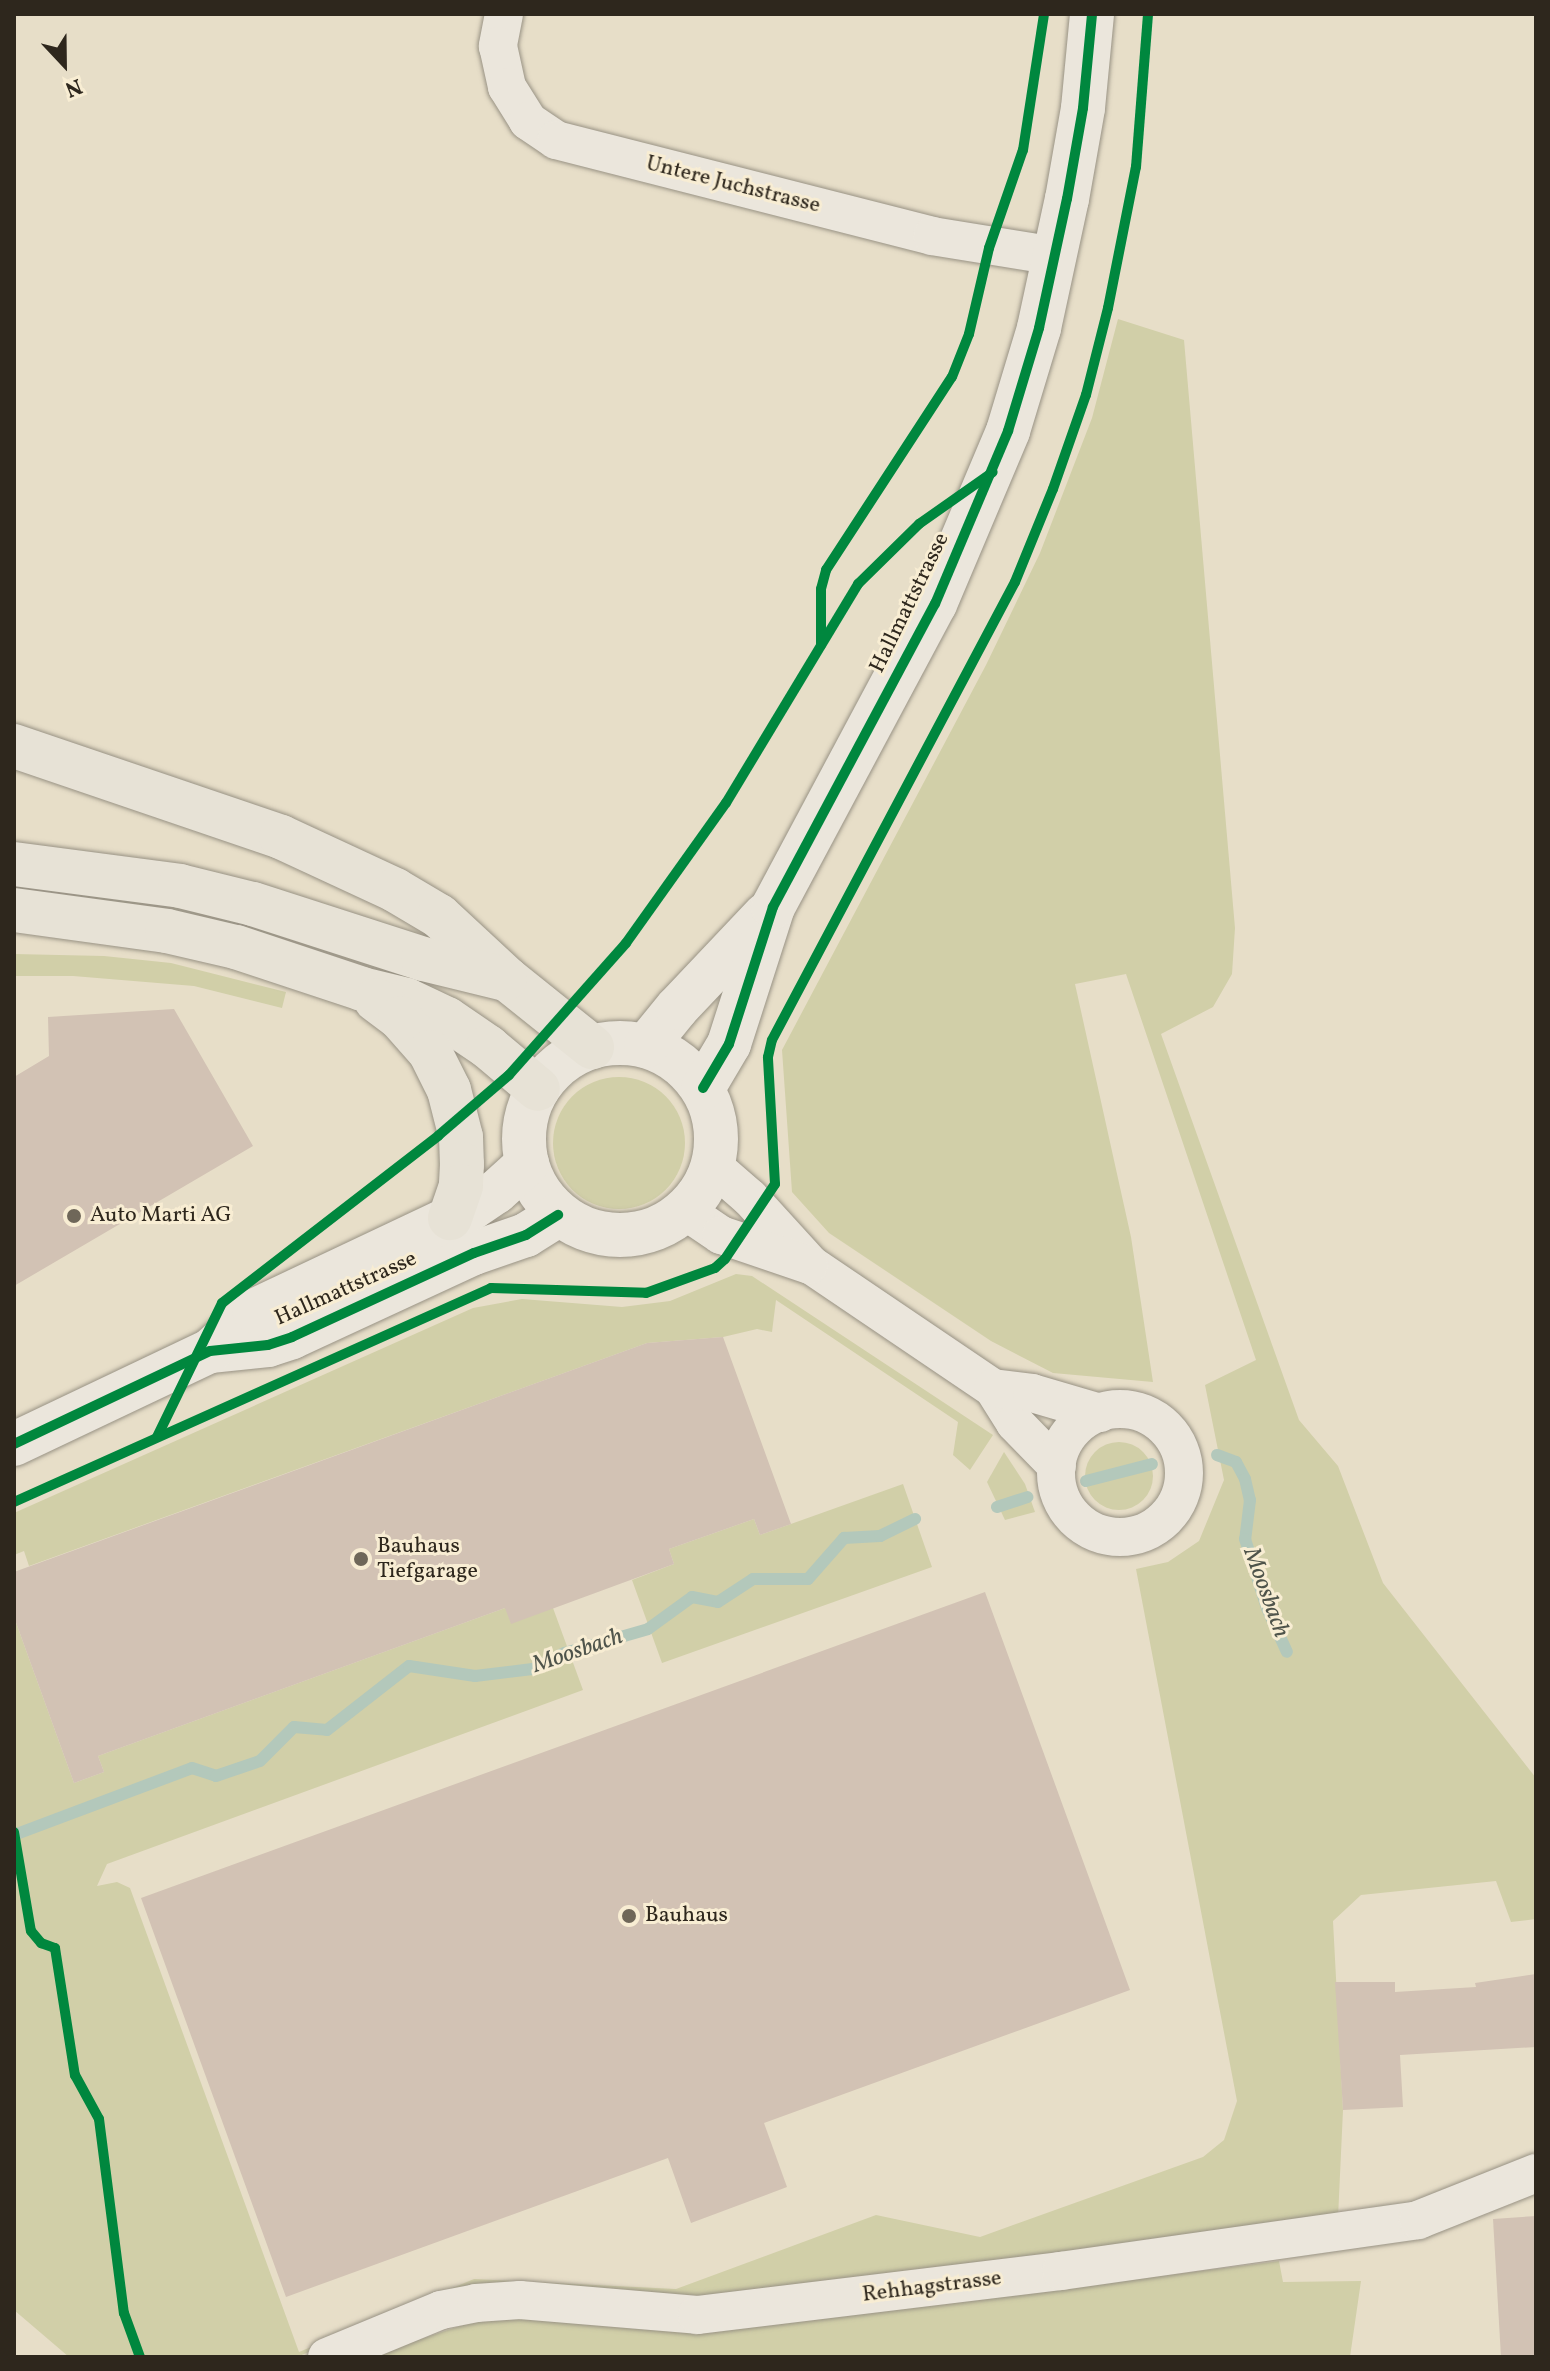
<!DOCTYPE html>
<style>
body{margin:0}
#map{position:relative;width:1550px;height:2371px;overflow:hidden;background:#e7dec8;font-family:Vollkorn,serif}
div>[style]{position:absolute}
.green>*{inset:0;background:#d1cfa8}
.round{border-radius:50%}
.stream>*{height:12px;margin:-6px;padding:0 6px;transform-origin:6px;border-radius:6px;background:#b3c8bb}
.building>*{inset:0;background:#d2c2b4}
.roads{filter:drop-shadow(0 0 2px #989284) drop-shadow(0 0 2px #989284)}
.street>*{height:38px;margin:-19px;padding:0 19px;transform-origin:19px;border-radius:19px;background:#ebe6dc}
.street>.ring{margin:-19px;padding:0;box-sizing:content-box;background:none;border:38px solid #ebe6dc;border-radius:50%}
.secondary>*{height:44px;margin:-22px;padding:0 22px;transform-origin:22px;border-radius:22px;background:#ebe6dc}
.secondary>.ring{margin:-22px;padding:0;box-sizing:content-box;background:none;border:44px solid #ebe6dc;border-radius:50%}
.highway>*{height:44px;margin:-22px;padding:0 22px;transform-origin:22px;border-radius:22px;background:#e7e2d6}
.cycleway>*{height:10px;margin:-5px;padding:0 5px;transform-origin:5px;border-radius:5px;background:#00873e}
.dots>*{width:22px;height:22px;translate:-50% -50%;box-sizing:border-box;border:4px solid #f8edd3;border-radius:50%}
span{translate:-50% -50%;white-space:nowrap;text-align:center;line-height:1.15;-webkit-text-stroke:6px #f8edd3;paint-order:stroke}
.street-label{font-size:22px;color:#2e271d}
.poi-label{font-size:22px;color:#2e271d}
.left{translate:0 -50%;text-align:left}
.water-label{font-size:24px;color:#4f544b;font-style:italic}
.frame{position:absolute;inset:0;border:16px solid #2e271d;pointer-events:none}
.north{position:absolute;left:24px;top:24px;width:80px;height:80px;-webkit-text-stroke:6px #f8edd3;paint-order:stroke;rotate:158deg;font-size:22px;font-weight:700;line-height:32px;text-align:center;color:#2e271d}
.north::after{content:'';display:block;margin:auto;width:28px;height:36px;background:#2e271d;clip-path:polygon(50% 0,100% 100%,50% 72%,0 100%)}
</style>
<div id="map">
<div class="green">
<i style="clip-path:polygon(1118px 319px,1184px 340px,1235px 928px,1232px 974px,1213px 1007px,1161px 1034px,1299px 1420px,1338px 1466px,1383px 1583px,1536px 1778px,1536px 1919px,1511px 1922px,1496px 1881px,1361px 1895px,1333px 1921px,1343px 2110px,1338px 2218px,690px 2300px,412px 2308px,297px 2357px,69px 2357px,14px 2310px,14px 1617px,74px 1783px,104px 1772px,98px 1756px,505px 1608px,553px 1608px,583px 1690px,107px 1864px,97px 1886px,117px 1882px,130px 1888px,299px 2352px,474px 2279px,676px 2289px,876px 2215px,980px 2237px,1203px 2157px,1224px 2140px,1237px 2101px,1136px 1569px,1168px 1562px,1199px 1541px,1224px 1480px,1205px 1385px,1256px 1360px,1126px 974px,1075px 984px,1131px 1237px,1153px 1382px,1053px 1373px,991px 1341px,829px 1233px,792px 1192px,782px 1050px,986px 665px,1040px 553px,1092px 418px)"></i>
<i style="clip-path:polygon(14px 954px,104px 956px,171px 963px,286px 992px,282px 1008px,194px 986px,73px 976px,14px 976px)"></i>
<i class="round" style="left:553px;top:1077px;width:132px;height:132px"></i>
<i style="clip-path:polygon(736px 1274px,752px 1276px,993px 1435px,970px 1470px,953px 1455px,958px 1422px,776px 1300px,772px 1332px,757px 1329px,723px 1337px,647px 1343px,29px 1566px,24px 1551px,14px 1555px,14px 1513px,473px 1308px,522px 1299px,622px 1307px,670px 1301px)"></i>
<i class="round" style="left:1085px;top:1442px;width:68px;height:68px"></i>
<i style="clip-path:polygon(1004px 1452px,1025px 1484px,1035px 1512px,1005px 1520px,987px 1482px)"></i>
<i style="clip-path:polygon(903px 1484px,932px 1567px,662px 1663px,632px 1580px,674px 1564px,669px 1549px,754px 1519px,760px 1535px)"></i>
<i style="clip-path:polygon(1279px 2261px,1283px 2282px,1361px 2281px,1350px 2357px,367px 2357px,484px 2318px,889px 2310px)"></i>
</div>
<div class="stream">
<i style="left:1217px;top:1455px;width:20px;rotate:20deg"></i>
<i style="left:1236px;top:1462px;width:19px;rotate:62deg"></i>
<i style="left:1245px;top:1479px;width:22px;rotate:77deg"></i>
<i style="left:1250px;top:1500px;width:39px;rotate:97deg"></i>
<i style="left:1245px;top:1539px;width:72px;rotate:72.3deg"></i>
<i style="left:1267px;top:1608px;width:48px;rotate:65.6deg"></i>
<i style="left:1086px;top:1481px;width:68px;rotate:-14.4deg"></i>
<i style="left:997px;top:1507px;width:32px;rotate:-18deg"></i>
<i style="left:14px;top:1835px;width:190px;rotate:-20.6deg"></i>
<i style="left:192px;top:1768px;width:25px;rotate:18deg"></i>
<i style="left:216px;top:1776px;width:46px;rotate:-18.8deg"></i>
<i style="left:260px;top:1761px;width:48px;rotate:-45deg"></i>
<i style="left:294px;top:1727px;width:33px;rotate:5deg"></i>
<i style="left:327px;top:1730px;width:104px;rotate:-38deg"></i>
<i style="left:409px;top:1666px;width:67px;rotate:8.6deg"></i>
<i style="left:475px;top:1676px;width:58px;rotate:-6.9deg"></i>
<i style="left:533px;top:1669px;width:36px;rotate:-27deg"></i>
<i style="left:565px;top:1653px;width:86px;rotate:-16.1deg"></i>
<i style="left:648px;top:1629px;width:54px;rotate:-36deg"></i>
<i style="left:692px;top:1597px;width:26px;rotate:11deg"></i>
<i style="left:718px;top:1602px;width:42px;rotate:-33.3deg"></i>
<i style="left:753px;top:1579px;width:55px"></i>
<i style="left:808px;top:1579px;width:55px;rotate:-48.7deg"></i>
<i style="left:844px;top:1538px;width:36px;rotate:-3deg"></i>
<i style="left:880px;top:1536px;width:39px;rotate:-26deg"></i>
</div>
<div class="building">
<i style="clip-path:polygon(174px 1009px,253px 1146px,14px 1286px,14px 1077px,49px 1056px,48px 1017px)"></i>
<i style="clip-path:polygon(723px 1337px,791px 1524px,760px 1535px,754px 1519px,669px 1549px,674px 1564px,511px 1624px,505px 1608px,98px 1756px,104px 1772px,74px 1783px,14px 1617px,14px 1572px,647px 1343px)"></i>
<i style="clip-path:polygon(985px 1592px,1130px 1990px,764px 2123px,787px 2187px,691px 2223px,668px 2158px,286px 2297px,141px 1898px)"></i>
<i style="clip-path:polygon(1536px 1974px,1536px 2047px,1400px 2055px,1403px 2107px,1343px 2110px,1335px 1982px,1395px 1982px,1395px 1992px,1476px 1987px,1475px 1983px)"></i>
<i style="clip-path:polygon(1536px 2216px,1536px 2357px,1501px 2357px,1493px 2219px)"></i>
</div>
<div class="roads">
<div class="street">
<i style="left:504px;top:14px;width:33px;rotate:101deg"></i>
<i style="left:498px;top:46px;width:42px;rotate:77.6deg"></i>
<i style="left:507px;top:87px;width:40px;rotate:58deg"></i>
<i style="left:528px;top:121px;width:34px;rotate:34deg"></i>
<i style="left:556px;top:140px;width:388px;rotate:14.3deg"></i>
<i style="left:932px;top:236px;width:125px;rotate:9.2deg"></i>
<i style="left:712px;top:1165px;width:50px;rotate:41deg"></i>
<i style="left:750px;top:1198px;width:91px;rotate:47.7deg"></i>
<i style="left:811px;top:1265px;width:220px;rotate:34.1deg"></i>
<i style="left:993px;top:1388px;width:41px;rotate:57.8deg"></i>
<i style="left:1015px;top:1423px;width:60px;rotate:45.7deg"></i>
<i style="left:684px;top:1210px;width:45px;rotate:34deg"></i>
<i style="left:721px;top:1235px;width:93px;rotate:18.8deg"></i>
<i style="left:993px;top:1388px;width:39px;rotate:7deg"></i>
<i style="left:1032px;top:1393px;width:71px;rotate:16.4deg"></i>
<i class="ring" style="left:1056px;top:1409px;width:90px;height:90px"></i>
<i style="left:327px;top:2357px;width:123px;rotate:-22.4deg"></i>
<i style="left:441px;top:2310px;width:36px;rotate:-11deg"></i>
<i style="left:476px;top:2303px;width:44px;rotate:-3.9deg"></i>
<i style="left:520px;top:2300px;width:178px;rotate:4.8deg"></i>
<i style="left:697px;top:2315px;width:367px;rotate:-6.9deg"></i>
<i style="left:1061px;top:2271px;width:361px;rotate:-8.1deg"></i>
<i style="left:1418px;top:2220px;width:127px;rotate:-21.7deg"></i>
</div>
<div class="secondary">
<i class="ring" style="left:524px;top:1043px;width:148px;height:148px"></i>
<i style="left:646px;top:1046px;width:49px;rotate:-50.8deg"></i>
<i style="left:677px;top:1008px;width:128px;rotate:-46.6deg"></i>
<i style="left:703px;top:1088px;width:51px;rotate:-59.4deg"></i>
<i style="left:729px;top:1044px;width:144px;rotate:-72.2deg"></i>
<i style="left:773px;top:907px;width:344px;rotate:-61.9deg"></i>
<i style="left:935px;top:604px;width:188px;rotate:-67.1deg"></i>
<i style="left:1008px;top:431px;width:108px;rotate:-73.2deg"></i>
<i style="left:1039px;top:328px;width:132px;rotate:-77.8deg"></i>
<i style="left:1067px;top:199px;width:92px;rotate:-80deg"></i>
<i style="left:1083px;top:108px;width:94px;rotate:-84.5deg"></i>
<i style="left:210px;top:1351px;width:58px;rotate:-5.9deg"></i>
<i style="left:268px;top:1345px;width:25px;rotate:-18deg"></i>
<i style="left:292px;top:1337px;width:200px;rotate:-24.8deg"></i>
<i style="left:474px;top:1253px;width:55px;rotate:-19.1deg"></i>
<i style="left:526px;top:1235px;width:38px;rotate:-32deg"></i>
<i style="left:14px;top:1444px;width:217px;rotate:-25.4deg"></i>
<i style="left:210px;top:1351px;width:59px;rotate:-42.3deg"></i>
<i style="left:254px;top:1311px;width:241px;rotate:-25.3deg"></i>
<i style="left:472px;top:1208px;width:29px;rotate:-34deg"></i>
<i style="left:496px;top:1192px;width:42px;rotate:-42.1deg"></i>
</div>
<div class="highway">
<i style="left:14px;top:746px;width:282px;rotate:18.8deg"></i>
<i style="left:281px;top:837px;width:126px;rotate:24.9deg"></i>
<i style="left:395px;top:890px;width:51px;rotate:30.6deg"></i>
<i style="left:439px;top:916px;width:93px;rotate:42.8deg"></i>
<i style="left:507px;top:979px;width:109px;rotate:38.7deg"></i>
<i style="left:14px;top:864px;width:167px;rotate:7.5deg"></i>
<i style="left:180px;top:886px;width:75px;rotate:13.9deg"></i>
<i style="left:253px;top:904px;width:179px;rotate:17.9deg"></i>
<i style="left:423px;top:959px;width:84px;rotate:13.7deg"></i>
<i style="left:14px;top:910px;width:154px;rotate:7.8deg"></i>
<i style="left:167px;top:931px;width:71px;rotate:13.1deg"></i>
<i style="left:236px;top:947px;width:133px;rotate:18.4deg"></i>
<i style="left:362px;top:989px;width:46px;rotate:13.7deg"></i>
<i style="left:407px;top:1000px;width:44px;rotate:25.4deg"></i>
<i style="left:447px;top:1019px;width:50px;rotate:34.3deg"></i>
<i style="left:488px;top:1047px;width:65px;rotate:40deg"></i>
<i style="left:376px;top:1000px;width:30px;rotate:37deg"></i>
<i style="left:400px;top:1018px;width:45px;rotate:48.6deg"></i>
<i style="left:430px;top:1052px;width:42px;rotate:63.4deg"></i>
<i style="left:449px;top:1090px;width:49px;rotate:75.7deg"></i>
<i style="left:461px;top:1137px;width:27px;rotate:88deg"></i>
<i style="left:462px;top:1164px;width:22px;rotate:93deg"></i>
<i style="left:461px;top:1186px;width:34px;rotate:109deg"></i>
</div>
</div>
<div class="cycleway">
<i style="left:821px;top:645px;width:56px;rotate:-90deg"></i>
<i style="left:821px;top:589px;width:20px;rotate:-75deg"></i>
<i style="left:826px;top:570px;width:230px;rotate:-56.9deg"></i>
<i style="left:952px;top:377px;width:46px;rotate:-68.4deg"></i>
<i style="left:969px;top:334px;width:88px;rotate:-76.9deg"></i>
<i style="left:989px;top:248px;width:104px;rotate:-70.9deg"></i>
<i style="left:1023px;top:150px;width:138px;rotate:-81.2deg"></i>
<i style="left:703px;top:1088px;width:51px;rotate:-59.4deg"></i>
<i style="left:729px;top:1044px;width:144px;rotate:-72.2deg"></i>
<i style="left:773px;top:907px;width:344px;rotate:-61.9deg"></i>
<i style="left:935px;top:604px;width:188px;rotate:-67.1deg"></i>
<i style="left:1008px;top:431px;width:108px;rotate:-73.2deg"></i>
<i style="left:1039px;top:328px;width:132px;rotate:-77.8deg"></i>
<i style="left:1067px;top:199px;width:92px;rotate:-80deg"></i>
<i style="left:1083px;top:108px;width:94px;rotate:-84.5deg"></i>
<i style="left:157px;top:1437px;width:149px;rotate:-64.1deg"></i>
<i style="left:222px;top:1303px;width:274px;rotate:-37.7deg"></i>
<i style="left:439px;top:1135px;width:92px;rotate:-40.6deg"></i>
<i style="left:509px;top:1075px;width:176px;rotate:-48.4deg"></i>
<i style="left:626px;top:943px;width:172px;rotate:-54.5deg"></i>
<i style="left:726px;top:803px;width:256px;rotate:-58.9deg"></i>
<i style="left:858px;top:584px;width:86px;rotate:-44.5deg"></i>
<i style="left:919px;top:524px;width:90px;rotate:-35.1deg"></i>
<i style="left:14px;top:1444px;width:217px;rotate:-25.4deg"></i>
<i style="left:210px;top:1351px;width:58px;rotate:-5.9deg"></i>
<i style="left:268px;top:1345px;width:25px;rotate:-18deg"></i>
<i style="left:292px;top:1337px;width:200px;rotate:-24.8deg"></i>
<i style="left:474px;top:1253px;width:55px;rotate:-19.1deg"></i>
<i style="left:526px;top:1235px;width:38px;rotate:-32deg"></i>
<i style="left:14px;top:1502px;width:523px;rotate:-24.16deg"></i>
<i style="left:491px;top:1288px;width:155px;rotate:1.8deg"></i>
<i style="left:646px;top:1293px;width:73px;rotate:-19.9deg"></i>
<i style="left:715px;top:1268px;width:13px;rotate:-42deg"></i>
<i style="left:725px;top:1259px;width:90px;rotate:-56.3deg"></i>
<i style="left:775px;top:1184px;width:127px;rotate:-93.2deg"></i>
<i style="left:768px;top:1057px;width:17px;rotate:-77deg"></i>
<i style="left:772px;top:1040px;width:518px;rotate:-62.05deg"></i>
<i style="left:1015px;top:582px;width:100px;rotate:-67.8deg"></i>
<i style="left:1053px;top:489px;width:100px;rotate:-70.7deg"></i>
<i style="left:1086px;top:395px;width:90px;rotate:-75.8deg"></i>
<i style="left:1108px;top:308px;width:144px;rotate:-78.8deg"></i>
<i style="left:1136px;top:167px;width:153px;rotate:-85.5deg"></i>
<i style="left:14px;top:1832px;width:100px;rotate:80.3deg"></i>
<i style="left:31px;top:1931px;width:16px;rotate:50deg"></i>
<i style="left:41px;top:1943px;width:15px;rotate:20deg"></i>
<i style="left:55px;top:1948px;width:129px;rotate:81.1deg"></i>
<i style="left:75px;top:2075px;width:50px;rotate:61.4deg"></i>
<i style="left:99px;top:2119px;width:196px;rotate:82.7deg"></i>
<i style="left:124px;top:2313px;width:47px;rotate:70deg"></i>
</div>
<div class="dots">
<i style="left:74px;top:1216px;background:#6f6759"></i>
<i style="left:361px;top:1559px;background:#6f6759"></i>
<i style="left:629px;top:1916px;background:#6f6759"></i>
</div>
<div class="street-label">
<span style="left:733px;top:185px;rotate:14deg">Untere Juchstrasse</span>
<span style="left:910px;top:603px;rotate:-64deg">Hallmattstrasse</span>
<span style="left:346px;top:1289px;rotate:-24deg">Hallmattstrasse</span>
<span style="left:932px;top:2287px;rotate:-7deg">Rehhagstrasse</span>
</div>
<div class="poi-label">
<span class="left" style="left:90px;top:1216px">Auto Marti AG</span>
<span class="left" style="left:377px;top:1559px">Bauhaus<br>Tiefgarage</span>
<span class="left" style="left:645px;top:1916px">Bauhaus</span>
</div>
<div class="water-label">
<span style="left:1265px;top:1593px;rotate:70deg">Moosbach</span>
<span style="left:578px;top:1652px;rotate:-19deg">Moosbach</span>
</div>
<div class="frame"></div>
<div class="north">N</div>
</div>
